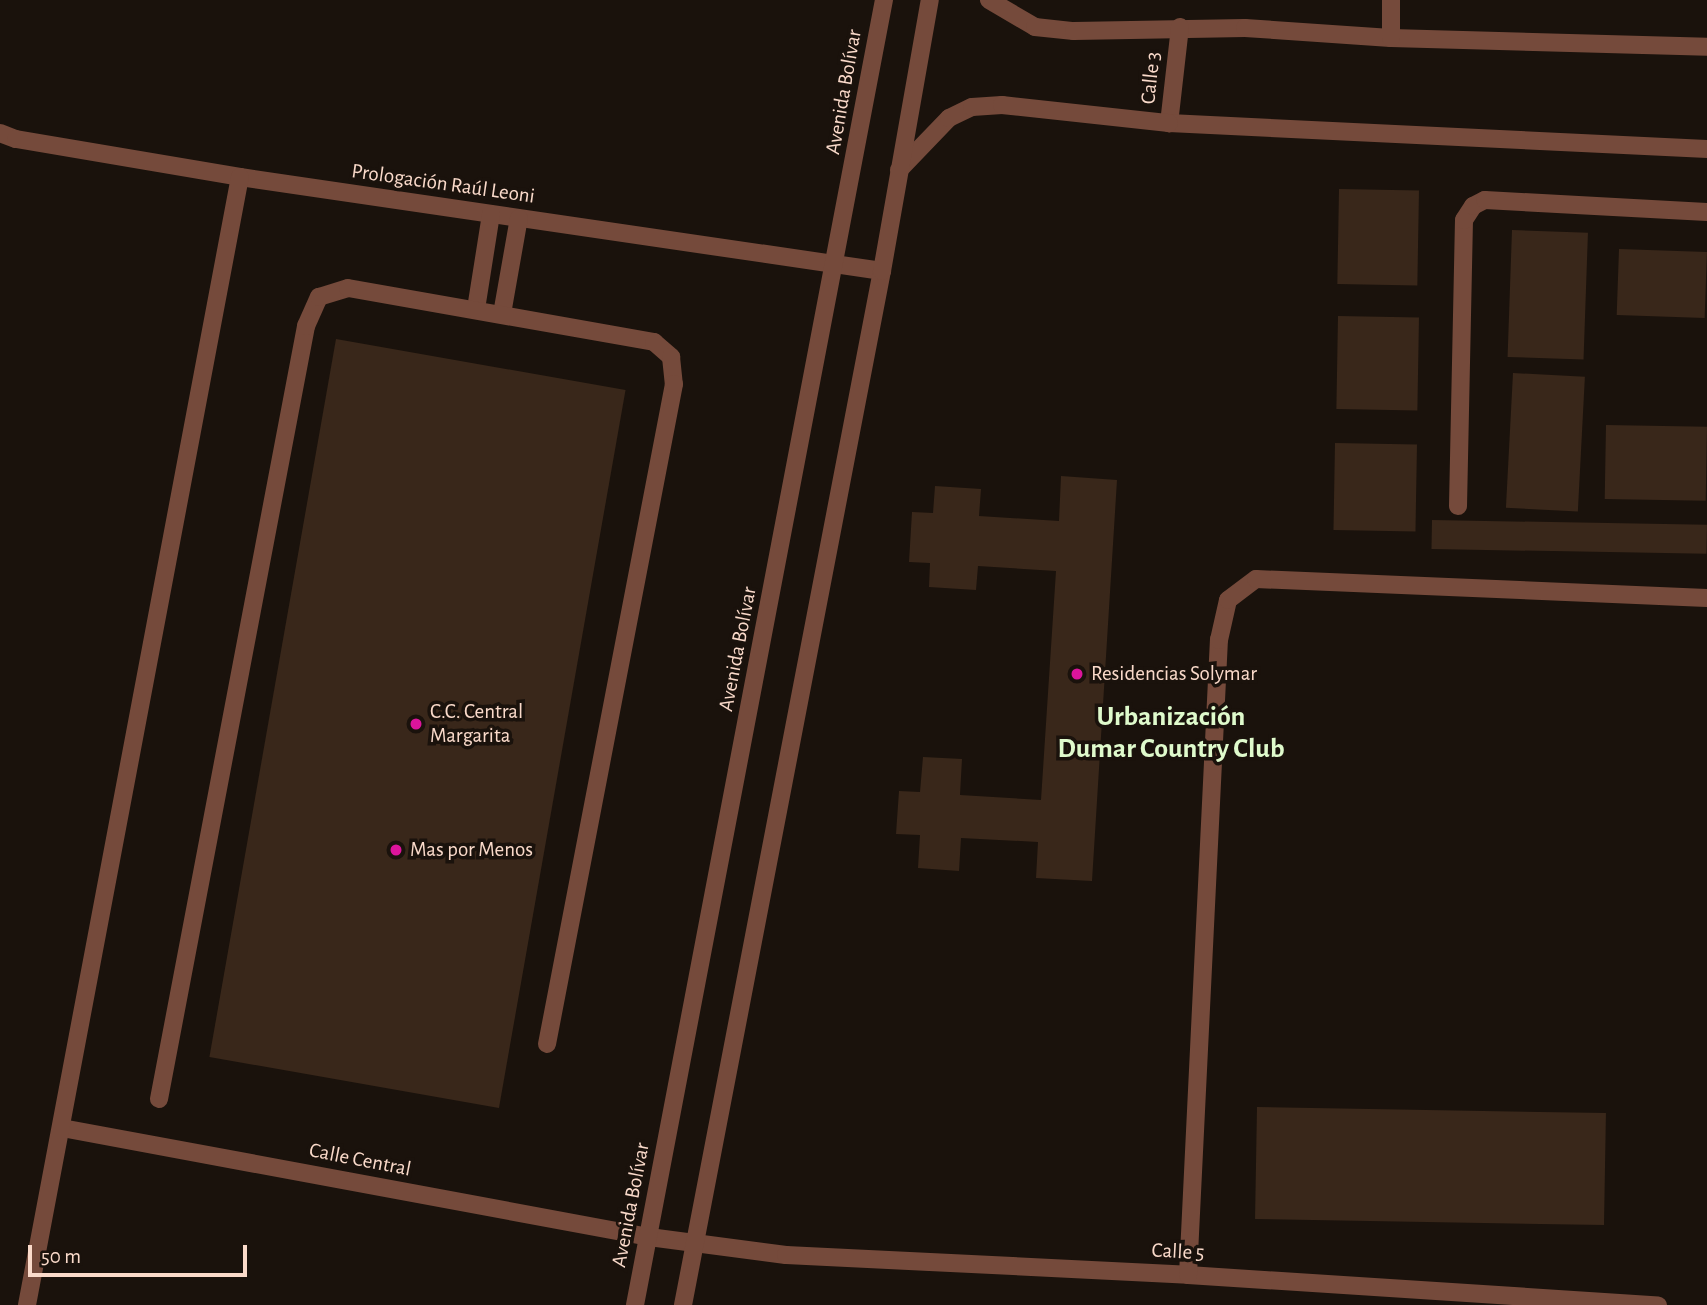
<!DOCTYPE html>
<meta charset="utf-8">
<style>
body{margin:0}
#map{position:relative;width:1707px;height:1305px;overflow:hidden;background:#1a120c;font-family:"Alegreya Sans",sans-serif}
div>[style]{position:absolute}
.building>*{inset:0;background:#39271a;transform-origin:0 0}
.minor>*{height:18px;margin:-9px;padding:0 9px;transform-origin:9px;border-radius:9px;background:#754a3b}
.dots>*{width:19px;height:19px;translate:-50% -50%;box-sizing:border-box;border:4px solid #1a120c;border-radius:50%}
span{translate:-50% -50%;white-space:nowrap;text-align:center;line-height:1.15;-webkit-text-stroke:7px #1a120c;paint-order:stroke}
.street-label{font-size:21px;color:#fadaca}
.poi-label{font-size:21px;color:#fadaca}
.left{translate:0 -50%;text-align:left}
.district-label{font-size:28px;color:#dffacc;font-weight:700}
.scale{position:absolute;left:28px;top:1245px;width:219px;height:32px;box-sizing:border-box;border:4px solid #fadaca;border-top:0;padding-left:9px;font-size:21px;line-height:24px;white-space:nowrap;color:#fadaca;-webkit-text-stroke:5px #1a120c;paint-order:stroke}
</style>
<div id="map">
<div class="building">
<i style="left:1339px;top:189px;width:80px;height:95px;rotate:1deg"></i>
<i style="left:1512px;top:230px;width:76px;height:127px;rotate:2deg"></i>
<i style="left:1619px;top:249px;width:88px;height:66px;rotate:2deg"></i>
<i style="left:1338px;top:316px;width:81px;height:93px;rotate:1deg"></i>
<i style="left:336px;top:339px;width:294px;height:729px;rotate:10deg"></i>
<i style="left:1513px;top:373px;width:72px;height:135px;rotate:3deg"></i>
<i style="left:1606px;top:425px;width:101px;height:74px;rotate:1deg"></i>
<i style="left:1335px;top:443px;width:82px;height:87px;rotate:1deg"></i>
<i style="clip-path:polygon(1061px 476px,1117px 480px,1092px 881px,1036px 878px,1038px 842px,961px 838px,959px 871px,918px 868px,920px 835px,896px 834px,899px 791px,920px 792px,923px 757px,962px 759px,960px 795px,1041px 800px,1056px 571px,978px 566px,976px 590px,929px 587px,930px 563px,909px 562px,912px 512px,933px 513px,935px 486px,981px 489px,979px 516px,1059px 521px)"></i>
<i style="left:1432px;top:520px;width:275px;height:29px;rotate:1deg"></i>
<i style="left:1257px;top:1107px;width:349px;height:112px;rotate:1deg"></i>
</div>
<div class="minor">
<i style="left:989px;top:0;width:53px;rotate:30.4deg"></i>
<i style="left:1035px;top:27px;width:39px;rotate:6deg"></i>
<i style="left:1074px;top:31px;width:171px;rotate:-1deg"></i>
<i style="left:1245px;top:28px;width:146px;rotate:3.9deg"></i>
<i style="left:1391px;top:38px;width:316px;rotate:1.6deg"></i>
<i style="left:1391px;top:0;width:38px;rotate:90deg"></i>
<i style="left:1180px;top:27px;width:97px;rotate:96.5deg"></i>
<i style="left:1169px;top:123px;width:539px;rotate:2.77deg"></i>
<i style="left:0;top:133px;width:17px;rotate:21deg"></i>
<i style="left:16px;top:139px;width:227px;rotate:9.6deg"></i>
<i style="left:240px;top:177px;width:649px;rotate:8.33deg"></i>
<i style="left:899px;top:170px;width:72px;rotate:-46.1deg"></i>
<i style="left:949px;top:118px;width:25px;rotate:-26deg"></i>
<i style="left:972px;top:107px;width:30px;rotate:-4deg"></i>
<i style="left:1002px;top:105px;width:168px;rotate:6.2deg"></i>
<i style="left:476px;top:309px;width:96px;rotate:-81deg"></i>
<i style="left:502px;top:314px;width:97px;rotate:-80deg"></i>
<i style="left:1458px;top:506px;width:286px;rotate:-88.8deg"></i>
<i style="left:1464px;top:220px;width:17px;rotate:-57deg"></i>
<i style="left:1473px;top:206px;width:13px;rotate:-27deg"></i>
<i style="left:1485px;top:200px;width:222px;rotate:3.1deg"></i>
<i style="left:159px;top:1099px;width:787px;rotate:-79.23deg"></i>
<i style="left:306px;top:326px;width:32px;rotate:-66deg"></i>
<i style="left:319px;top:297px;width:30px;rotate:-17deg"></i>
<i style="left:348px;top:288px;width:311px;rotate:10deg"></i>
<i style="left:654px;top:342px;width:23px;rotate:41deg"></i>
<i style="left:671px;top:357px;width:27px;rotate:84deg"></i>
<i style="left:674px;top:384px;width:672px;rotate:100.89deg"></i>
<i style="left:62px;top:1128px;width:597px;rotate:10.52deg"></i>
<i style="left:649px;top:1237px;width:138px;rotate:7.5deg"></i>
<i style="left:786px;top:1255px;width:402px;rotate:2.8deg"></i>
<i style="left:1188px;top:1275px;width:471px;rotate:3.7deg"></i>
<i style="left:1188px;top:1275px;width:636px;rotate:-87.21deg"></i>
<i style="left:1219px;top:640px;width:41px;rotate:-77.3deg"></i>
<i style="left:1228px;top:600px;width:35px;rotate:-37deg"></i>
<i style="left:1256px;top:579px;width:451px;rotate:2.4deg"></i>
<i style="left:27px;top:1305px;width:1148px;rotate:-79.31deg"></i>
<i style="left:635px;top:1305px;width:1329px;rotate:-79.2deg"></i>
<i style="left:683px;top:1305px;width:1053px;rotate:-79.11deg"></i>
<i style="left:882px;top:271px;width:275px;rotate:-80deg"></i>
</div>
<div class="dots">
<i style="left:1077px;top:674px;background:#dc149b"></i>
<i style="left:416px;top:724px;background:#dc149b"></i>
<i style="left:396px;top:850px;background:#dc149b"></i>
</div>
<div class="street-label">
<span style="left:1151px;top:78px;rotate:-84deg">Calle 3</span>
<span style="left:844px;top:92px;rotate:-80deg">Avenida Bolívar</span>
<span style="left:443px;top:184px;rotate:8deg">Prologación Raúl Leoni</span>
<span style="left:738px;top:649px;rotate:-79deg">Avenida Bolívar</span>
<span style="left:360px;top:1160px;rotate:11deg">Calle Central</span>
<span style="left:631px;top:1205px;rotate:-79deg">Avenida Bolívar</span>
<span style="left:1178px;top:1252px;rotate:3deg">Calle 5</span>
</div>
<div class="poi-label">
<span class="left" style="left:1091px;top:674px">Residencias Solymar</span>
<span class="left" style="left:430px;top:724px">C.C. Central<br>Margarita</span>
<span class="left" style="left:410px;top:850px">Mas por Menos</span>
</div>
<div class="district-label">
<span style="left:1171px;top:733px">Urbanización<br>Dumar Country Club</span>
</div>
<div class="scale">50 m</div>
</div>
